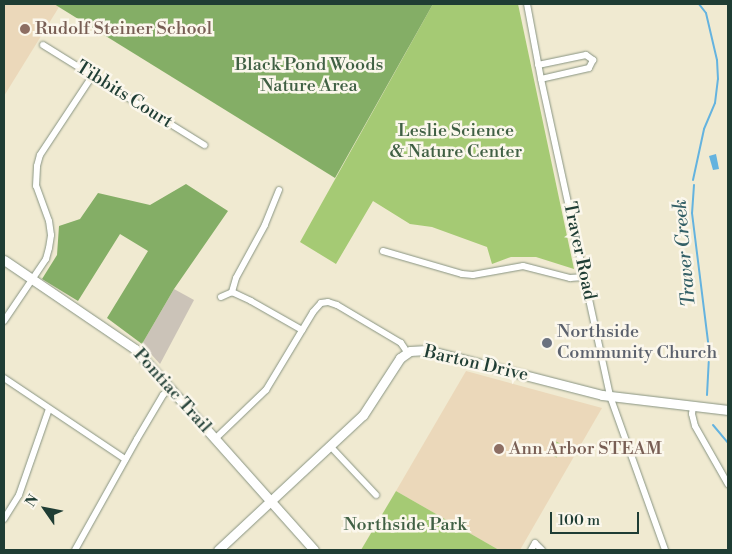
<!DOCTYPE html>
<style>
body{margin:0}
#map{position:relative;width:732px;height:554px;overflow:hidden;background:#f0ead1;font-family:"Libre Bodoni",serif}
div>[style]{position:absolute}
.built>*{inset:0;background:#ebd8ba}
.industrial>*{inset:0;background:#cbc3b8}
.green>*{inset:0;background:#a5ca74;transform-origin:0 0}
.forest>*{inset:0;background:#84ae66}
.water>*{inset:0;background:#64b3df}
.stream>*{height:2px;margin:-1px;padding:0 1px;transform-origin:1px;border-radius:1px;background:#64b3df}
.roads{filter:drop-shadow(0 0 1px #889482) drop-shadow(0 0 1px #889482)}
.street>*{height:6px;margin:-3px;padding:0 3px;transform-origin:3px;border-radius:3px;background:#fff}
.secondary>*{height:9px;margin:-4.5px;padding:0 4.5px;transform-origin:4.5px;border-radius:4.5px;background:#fff}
.dots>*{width:14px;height:14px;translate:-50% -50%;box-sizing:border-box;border:2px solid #fbf7ec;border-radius:50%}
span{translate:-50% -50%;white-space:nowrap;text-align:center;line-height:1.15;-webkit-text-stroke:5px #fbf7ec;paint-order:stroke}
.education-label{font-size:18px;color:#785e54}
.left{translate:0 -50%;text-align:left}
.park-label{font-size:18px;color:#406044}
.street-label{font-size:18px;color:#1f3d34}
.worship-label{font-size:18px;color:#5b616d}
.water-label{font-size:19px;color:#346067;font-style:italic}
.frame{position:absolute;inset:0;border:5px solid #1f3d34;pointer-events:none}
.north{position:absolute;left:20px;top:484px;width:50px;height:50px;-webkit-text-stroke:4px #fbf7ec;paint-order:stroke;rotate:303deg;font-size:14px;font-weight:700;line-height:20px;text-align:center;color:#1f3d34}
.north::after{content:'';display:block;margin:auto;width:18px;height:22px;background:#1f3d34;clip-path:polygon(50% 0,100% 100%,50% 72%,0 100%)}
.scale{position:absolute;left:550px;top:512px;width:89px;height:22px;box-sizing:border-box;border:2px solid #1f3d34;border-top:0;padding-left:6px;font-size:15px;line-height:18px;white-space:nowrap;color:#1f3d34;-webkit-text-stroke:4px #fbf7ec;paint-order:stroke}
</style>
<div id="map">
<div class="built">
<i style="clip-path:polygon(4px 4px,54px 4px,59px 7px,4px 96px)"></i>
<i style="clip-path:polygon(466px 371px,602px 408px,520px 550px,499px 550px,396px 491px)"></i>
</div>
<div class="industrial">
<i style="clip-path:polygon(174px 289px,194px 300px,160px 364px,142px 344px)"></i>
</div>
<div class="green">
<i style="clip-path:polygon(433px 4px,518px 4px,574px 269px,536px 257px,511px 257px,492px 264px,487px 247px,432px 227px,410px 224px,373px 201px,336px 264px,300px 242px)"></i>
<i style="left:555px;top:441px;width:9px;height:14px;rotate:27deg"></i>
<i style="clip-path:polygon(396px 491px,499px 550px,361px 550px)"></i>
</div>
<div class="forest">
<i style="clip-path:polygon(54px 4px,433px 4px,335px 178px)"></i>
<i style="clip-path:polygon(186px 184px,228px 211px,174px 289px,142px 344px,107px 318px,148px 251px,120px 234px,78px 301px,42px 279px,57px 255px,59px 226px,80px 219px,98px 193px,150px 205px)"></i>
</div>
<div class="water">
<i style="clip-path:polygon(716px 154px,719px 169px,713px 170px,709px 156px)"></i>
</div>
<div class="stream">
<i style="left:693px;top:180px;width:52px;rotate:-77.8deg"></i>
<i style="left:704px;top:129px;width:28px;rotate:-67deg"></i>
<i style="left:715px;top:103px;width:24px;rotate:-83deg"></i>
<i style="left:718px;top:79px;width:19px;rotate:-93deg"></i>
<i style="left:717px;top:60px;width:48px;rotate:-103.2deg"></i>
<i style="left:706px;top:13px;width:11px;rotate:-128deg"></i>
<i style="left:694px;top:185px;width:28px;rotate:94deg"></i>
<i style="left:692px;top:213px;width:138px;rotate:82.9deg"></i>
<i style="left:707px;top:395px;width:33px;rotate:-87deg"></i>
<i style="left:713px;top:425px;width:23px;rotate:50deg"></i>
</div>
<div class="roads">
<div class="street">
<i style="left:527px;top:4px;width:76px;rotate:79.4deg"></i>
<i style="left:541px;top:79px;width:324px;rotate:77.7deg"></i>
<i style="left:610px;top:396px;width:164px;rotate:70.3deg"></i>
<i style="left:43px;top:45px;width:190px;rotate:31.8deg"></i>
<i style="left:538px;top:65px;width:49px;rotate:-11.8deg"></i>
<i style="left:586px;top:55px;width:9px;rotate:36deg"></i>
<i style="left:593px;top:60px;width:9px;rotate:117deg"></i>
<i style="left:589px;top:68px;width:49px;rotate:167.1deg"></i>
<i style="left:279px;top:190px;width:38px;rotate:112deg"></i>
<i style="left:265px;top:225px;width:60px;rotate:118.7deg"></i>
<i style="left:236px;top:278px;width:15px;rotate:106deg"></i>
<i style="left:232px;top:292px;width:21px;rotate:25deg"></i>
<i style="left:251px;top:301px;width:59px;rotate:29.6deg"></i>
<i style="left:383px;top:251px;width:82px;rotate:16.2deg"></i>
<i style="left:462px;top:274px;width:11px;rotate:5deg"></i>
<i style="left:473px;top:275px;width:51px;rotate:-10.2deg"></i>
<i style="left:523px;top:266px;width:49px;rotate:14.3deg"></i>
<i style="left:570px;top:278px;width:14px;rotate:-4deg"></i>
<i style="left:221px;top:297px;width:12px;rotate:-24deg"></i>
<i style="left:4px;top:321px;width:75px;rotate:-55.9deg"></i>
<i style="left:46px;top:259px;width:11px;rotate:-75deg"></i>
<i style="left:49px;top:248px;width:13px;rotate:-81deg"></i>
<i style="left:51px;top:235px;width:14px;rotate:-98deg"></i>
<i style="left:49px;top:221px;width:37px;rotate:-110deg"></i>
<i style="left:36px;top:186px;width:20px;rotate:-87deg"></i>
<i style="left:37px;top:166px;width:11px;rotate:-75deg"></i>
<i style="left:40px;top:155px;width:96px;rotate:-56.5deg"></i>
<i style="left:4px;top:378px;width:146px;rotate:33.8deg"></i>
<i style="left:693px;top:406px;width:8px;rotate:97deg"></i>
<i style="left:692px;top:414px;width:12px;rotate:76deg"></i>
<i style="left:695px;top:426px;width:67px;rotate:60.4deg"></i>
<i style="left:215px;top:439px;width:71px;rotate:-43.9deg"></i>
<i style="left:266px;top:390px;width:91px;rotate:-58.9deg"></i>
<i style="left:313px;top:312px;width:12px;rotate:-48deg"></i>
<i style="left:321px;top:303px;width:7px;rotate:-8deg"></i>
<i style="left:328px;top:302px;width:9px;rotate:18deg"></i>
<i style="left:337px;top:305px;width:74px;rotate:30.7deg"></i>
<i style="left:401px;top:343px;width:11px;rotate:56deg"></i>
<i style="left:331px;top:447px;width:66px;rotate:46.8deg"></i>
<i style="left:4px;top:519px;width:28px;rotate:-58deg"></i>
<i style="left:19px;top:495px;width:91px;rotate:-70.8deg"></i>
<i style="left:75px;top:550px;width:127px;rotate:-60.8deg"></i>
<i style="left:137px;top:439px;width:51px;rotate:-59.4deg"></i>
<i style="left:163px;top:395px;width:11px;rotate:-45deg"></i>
<i style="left:531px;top:550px;width:8px;rotate:-60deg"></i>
<i style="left:535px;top:543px;width:10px;rotate:45deg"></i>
</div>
<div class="secondary">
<i style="left:4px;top:260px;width:158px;rotate:34.2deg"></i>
<i style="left:135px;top:349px;width:269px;rotate:48.3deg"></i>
<i style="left:218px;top:550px;width:198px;rotate:-43deg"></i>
<i style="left:363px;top:415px;width:68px;rotate:-57deg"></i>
<i style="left:400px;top:358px;width:12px;rotate:-35deg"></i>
<i style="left:410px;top:351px;width:17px;rotate:-3deg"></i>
<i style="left:427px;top:350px;width:181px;rotate:14.4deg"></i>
<i style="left:602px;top:395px;width:127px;rotate:6.8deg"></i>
</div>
</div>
<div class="dots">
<i style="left:25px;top:29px;background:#8d6e63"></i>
<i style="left:547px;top:343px;background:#6b7280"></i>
<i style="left:499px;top:449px;background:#8d6e63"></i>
</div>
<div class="education-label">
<span class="left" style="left:35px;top:29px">Rudolf Steiner School</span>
<span class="left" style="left:509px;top:449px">Ann Arbor STEAM</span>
</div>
<div class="park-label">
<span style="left:309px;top:76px">Black Pond Woods<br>Nature Area</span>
<span style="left:456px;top:142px">Leslie Science<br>&amp; Nature Center</span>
<span style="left:405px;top:525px">Northside Park</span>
</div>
<div class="street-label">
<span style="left:124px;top:95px;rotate:32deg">Tibbits Court</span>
<span style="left:579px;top:251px;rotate:78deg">Traver Road</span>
<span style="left:476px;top:364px;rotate:13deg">Barton Drive</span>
<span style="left:172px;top:391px;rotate:48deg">Pontiac Trail</span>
</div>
<div class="worship-label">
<span class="left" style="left:557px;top:343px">Northside<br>Community Church</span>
</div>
<div class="water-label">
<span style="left:685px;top:253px;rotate:-95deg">Traver Creek</span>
</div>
<div class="frame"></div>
<div class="north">N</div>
<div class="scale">100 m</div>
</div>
